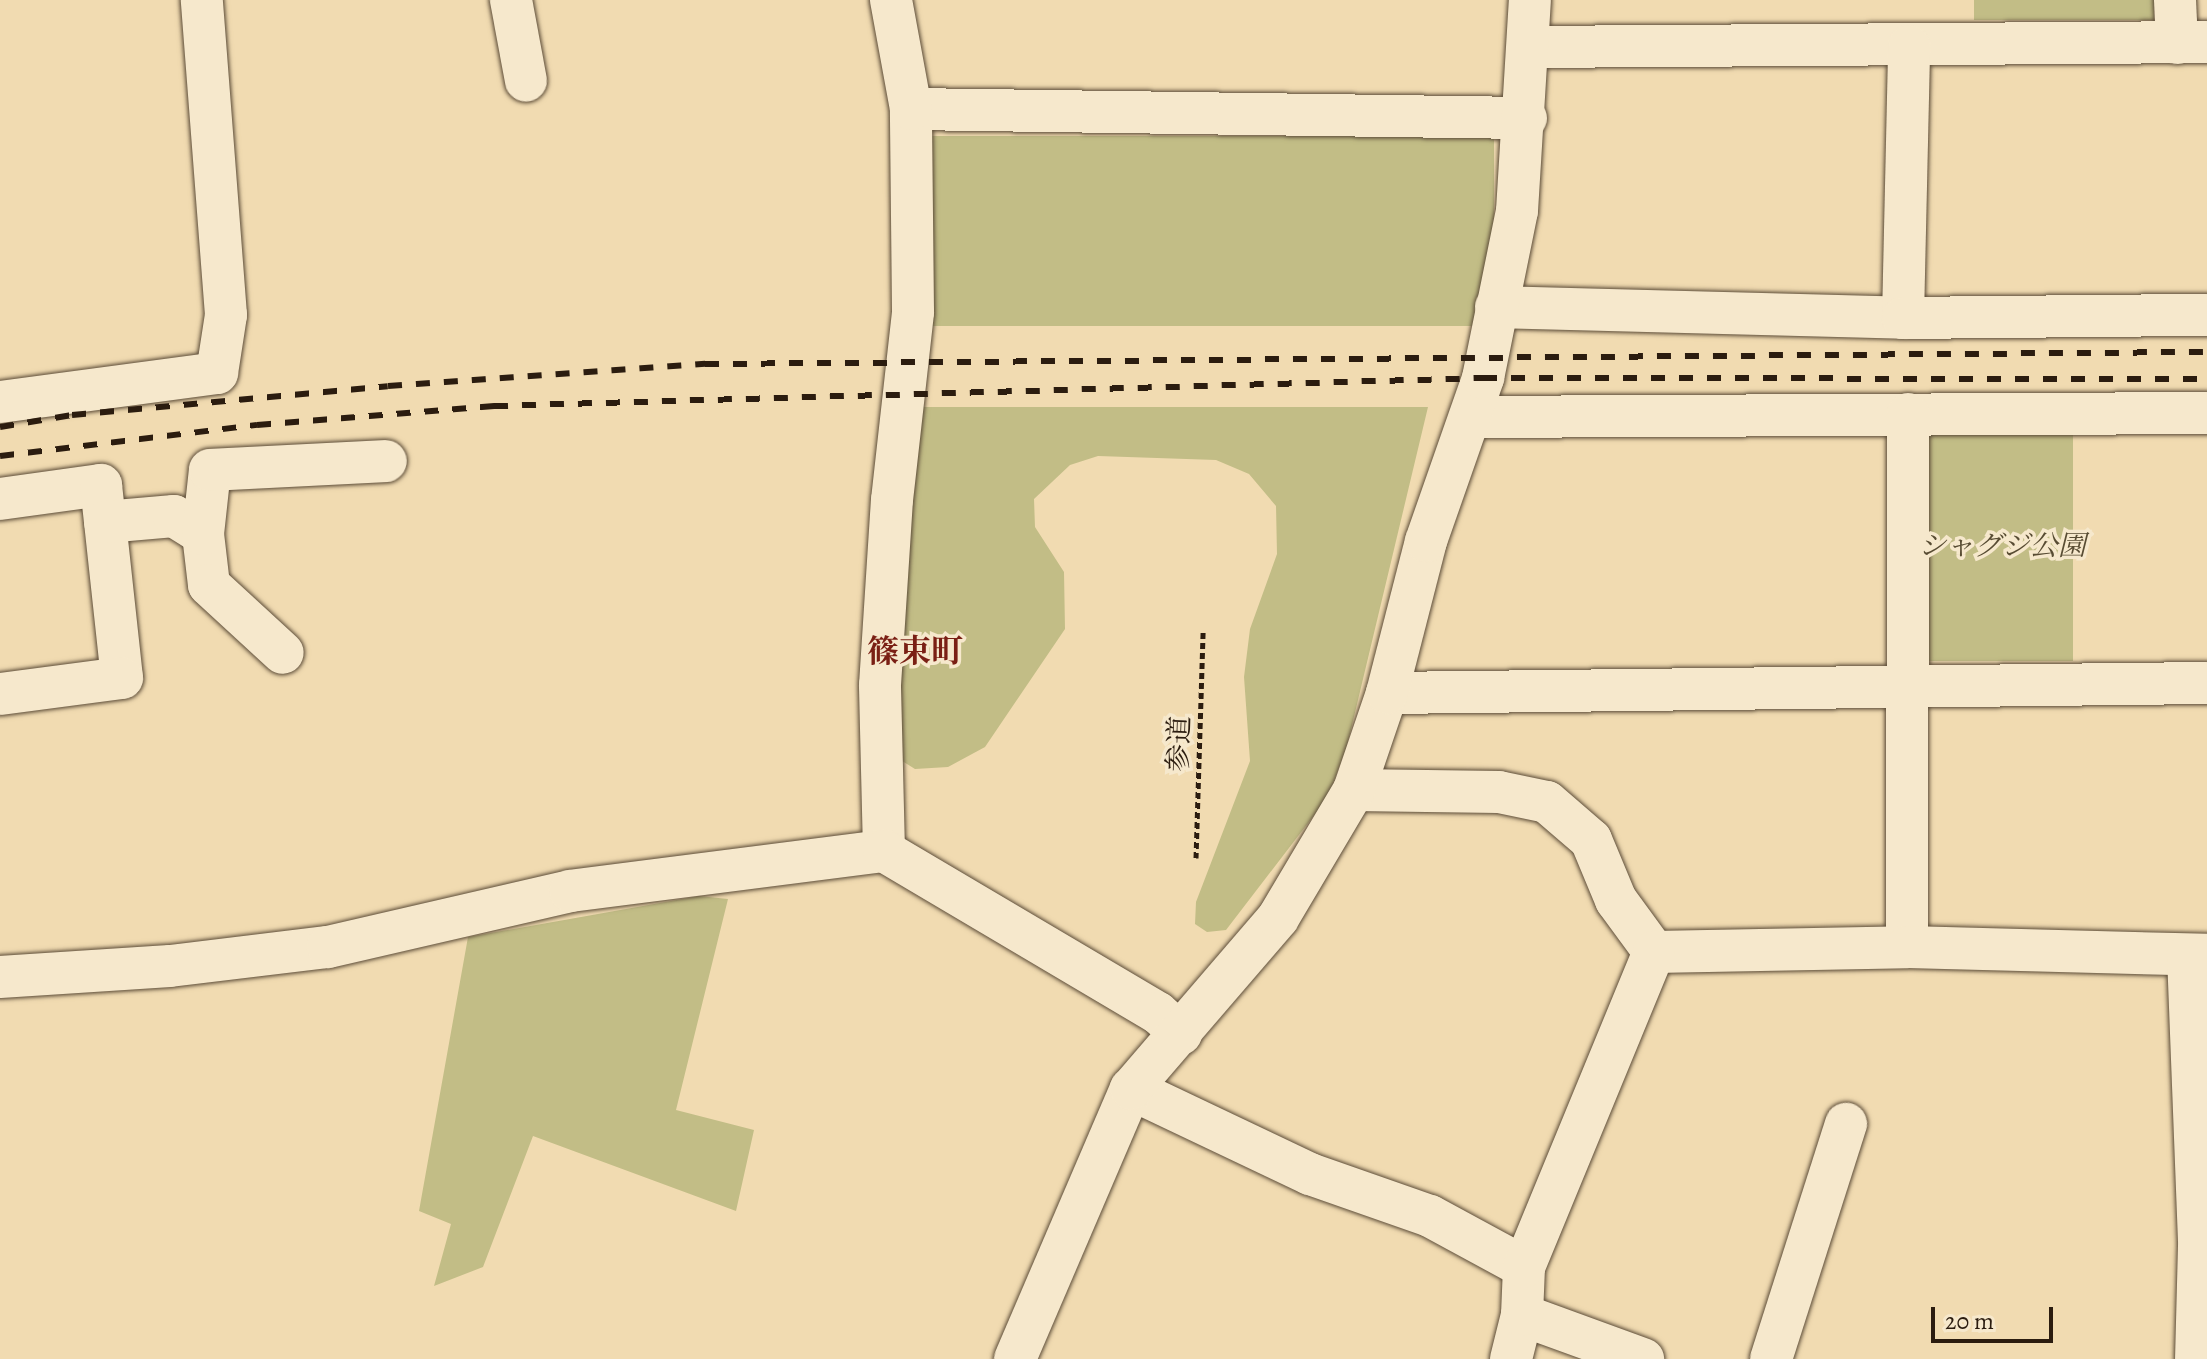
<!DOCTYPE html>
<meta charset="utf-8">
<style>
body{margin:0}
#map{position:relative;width:2207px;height:1359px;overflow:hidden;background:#f1dbb1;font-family:Alegreya,"Noto Serif JP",serif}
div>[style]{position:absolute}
.green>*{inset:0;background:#c2bd86;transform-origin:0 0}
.path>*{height:5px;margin-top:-2.5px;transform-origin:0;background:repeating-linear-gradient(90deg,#2b1c0f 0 6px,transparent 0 10px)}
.roads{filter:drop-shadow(0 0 2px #5c4c38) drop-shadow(0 0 2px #5c4c38)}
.minor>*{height:42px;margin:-21px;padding:0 21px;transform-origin:21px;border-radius:21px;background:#f6e8cc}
.rail>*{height:6px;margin-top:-3px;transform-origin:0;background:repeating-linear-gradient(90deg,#2b1c0f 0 14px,transparent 0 28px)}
span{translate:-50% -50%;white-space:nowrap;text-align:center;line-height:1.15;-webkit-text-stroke:7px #f6e8cc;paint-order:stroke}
.park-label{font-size:28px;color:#584c33;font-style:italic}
.street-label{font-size:28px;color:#2b1c0f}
.quarter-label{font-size:32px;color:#7a1f14;font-weight:700}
.scale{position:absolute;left:1931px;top:1307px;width:122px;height:36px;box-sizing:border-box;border:4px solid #2b1c0f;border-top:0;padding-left:10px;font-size:24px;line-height:28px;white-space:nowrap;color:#2b1c0f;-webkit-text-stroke:6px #f6e8cc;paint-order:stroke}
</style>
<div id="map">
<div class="green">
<i style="left:1974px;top:0;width:180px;height:20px"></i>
<i style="left:924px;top:136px;width:570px;height:190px"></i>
<i style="clip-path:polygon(916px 407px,1428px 407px,1347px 746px,1328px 797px,1226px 930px,1207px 932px,1195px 924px,1196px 902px,1250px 761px,1244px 677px,1250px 629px,1277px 554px,1276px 506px,1249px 474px,1216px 460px,1098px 456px,1070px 465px,1034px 499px,1035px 527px,1064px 572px,1065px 629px,985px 747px,948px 767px,915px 769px,899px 759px,891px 692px)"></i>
<i style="left:1929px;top:430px;width:144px;height:231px"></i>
<i style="clip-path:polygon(699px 896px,728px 899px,676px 1110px,754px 1130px,736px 1211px,533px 1136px,483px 1267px,434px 1286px,451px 1224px,419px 1211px,468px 937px)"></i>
</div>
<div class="path">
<i style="left:1196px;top:858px;width:228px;rotate:-88.2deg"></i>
</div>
<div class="roads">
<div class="minor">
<i style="left:511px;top:0;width:82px;rotate:79.5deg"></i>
<i style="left:2175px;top:0;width:43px;rotate:87.3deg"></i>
<i style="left:1528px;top:47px;width:679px;rotate:-0.42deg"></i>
<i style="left:911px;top:109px;width:615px;rotate:0.84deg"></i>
<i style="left:1496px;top:307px;width:407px;rotate:1.5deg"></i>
<i style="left:1903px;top:318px;width:272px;rotate:-88.7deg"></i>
<i style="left:1903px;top:318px;width:304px;rotate:-0.6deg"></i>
<i style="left:0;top:402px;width:219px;rotate:-7.6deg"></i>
<i style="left:217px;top:373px;width:59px;rotate:-81.2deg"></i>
<i style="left:226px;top:315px;width:316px;rotate:-94.4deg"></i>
<i style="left:1470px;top:417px;width:737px;rotate:-0.31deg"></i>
<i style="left:0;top:499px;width:102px;rotate:-7.9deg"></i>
<i style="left:101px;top:485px;width:194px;rotate:83.8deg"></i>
<i style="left:122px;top:678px;width:123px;rotate:172.5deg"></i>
<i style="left:105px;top:522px;width:69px;rotate:-5deg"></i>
<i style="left:174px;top:516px;width:34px;rotate:32deg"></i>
<i style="left:203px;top:534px;width:51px;rotate:83.3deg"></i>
<i style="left:209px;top:585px;width:100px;rotate:42.6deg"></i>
<i style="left:203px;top:534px;width:64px;rotate:-83.8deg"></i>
<i style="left:210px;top:470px;width:176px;rotate:-2.9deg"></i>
<i style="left:1387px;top:693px;width:820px;rotate:-0.7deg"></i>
<i style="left:1354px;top:790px;width:145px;rotate:0.8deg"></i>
<i style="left:1499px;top:792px;width:49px;rotate:11.8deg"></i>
<i style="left:1547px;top:802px;width:58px;rotate:40.8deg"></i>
<i style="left:1591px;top:840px;width:65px;rotate:67.4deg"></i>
<i style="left:1616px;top:900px;width:64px;rotate:53.8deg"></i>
<i style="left:884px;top:851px;width:166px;rotate:-91.4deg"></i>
<i style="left:880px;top:685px;width:185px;rotate:-86.3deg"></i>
<i style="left:892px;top:500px;width:189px;rotate:-83.6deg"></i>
<i style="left:913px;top:312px;width:203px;rotate:-90.6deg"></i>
<i style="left:911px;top:109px;width:111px;rotate:-100.4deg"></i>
<i style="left:1907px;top:947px;width:533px;rotate:-89.89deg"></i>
<i style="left:1654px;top:952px;width:253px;rotate:-1.1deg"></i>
<i style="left:1907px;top:947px;width:300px;rotate:1.5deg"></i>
<i style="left:2188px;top:955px;width:291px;rotate:87.8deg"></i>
<i style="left:2199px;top:1246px;width:113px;rotate:91.5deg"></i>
<i style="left:0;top:977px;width:170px;rotate:-3.7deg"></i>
<i style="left:170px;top:966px;width:159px;rotate:-6.9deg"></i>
<i style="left:328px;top:947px;width:248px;rotate:-13deg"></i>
<i style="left:570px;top:891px;width:317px;rotate:-7.3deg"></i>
<i style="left:884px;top:851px;width:318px;rotate:30.6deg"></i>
<i style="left:1158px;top:1013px;width:31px;rotate:42deg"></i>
<i style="left:1131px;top:1089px;width:198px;rotate:25.4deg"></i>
<i style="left:1310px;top:1174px;width:127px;rotate:19.3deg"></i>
<i style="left:1430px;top:1216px;width:107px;rotate:28.5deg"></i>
<i style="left:1522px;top:1315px;width:129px;rotate:20deg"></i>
<i style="left:1015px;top:1359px;width:294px;rotate:-66.8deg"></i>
<i style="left:1131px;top:1089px;width:225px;rotate:-49.3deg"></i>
<i style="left:1278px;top:918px;width:149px;rotate:-59.3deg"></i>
<i style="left:1354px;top:790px;width:102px;rotate:-71.2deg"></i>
<i style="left:1387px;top:693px;width:157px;rotate:-75.6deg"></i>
<i style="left:1426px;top:541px;width:173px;rotate:-70.7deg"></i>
<i style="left:1483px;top:378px;width:170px;rotate:-78.5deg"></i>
<i style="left:1517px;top:211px;width:211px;rotate:-86.5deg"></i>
<i style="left:1511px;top:1359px;width:45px;rotate:-76deg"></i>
<i style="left:1522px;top:1315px;width:48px;rotate:-87.6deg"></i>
<i style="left:1524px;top:1267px;width:341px;rotate:-67.6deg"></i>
<i style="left:1771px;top:1359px;width:247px;rotate:-72.3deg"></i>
</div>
</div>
<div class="rail">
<i style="left:0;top:427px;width:73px;rotate:-9.5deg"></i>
<i style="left:72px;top:415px;width:317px;rotate:-5.2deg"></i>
<i style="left:388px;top:386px;width:318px;rotate:-4deg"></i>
<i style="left:705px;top:364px;width:1502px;rotate:-0.46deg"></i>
<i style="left:0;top:456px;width:259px;rotate:-6.9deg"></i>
<i style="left:257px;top:425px;width:238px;rotate:-4.6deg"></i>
<i style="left:494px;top:406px;width:989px;rotate:-1.62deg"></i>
<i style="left:1483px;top:378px;width:724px;rotate:0.08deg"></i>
</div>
<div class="park-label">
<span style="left:2002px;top:546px">シャグジ公園</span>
</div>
<div class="street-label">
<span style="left:1179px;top:744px;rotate:-88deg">参道</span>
</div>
<div class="quarter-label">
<span style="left:915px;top:651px">篠束町</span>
</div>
<div class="scale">20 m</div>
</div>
